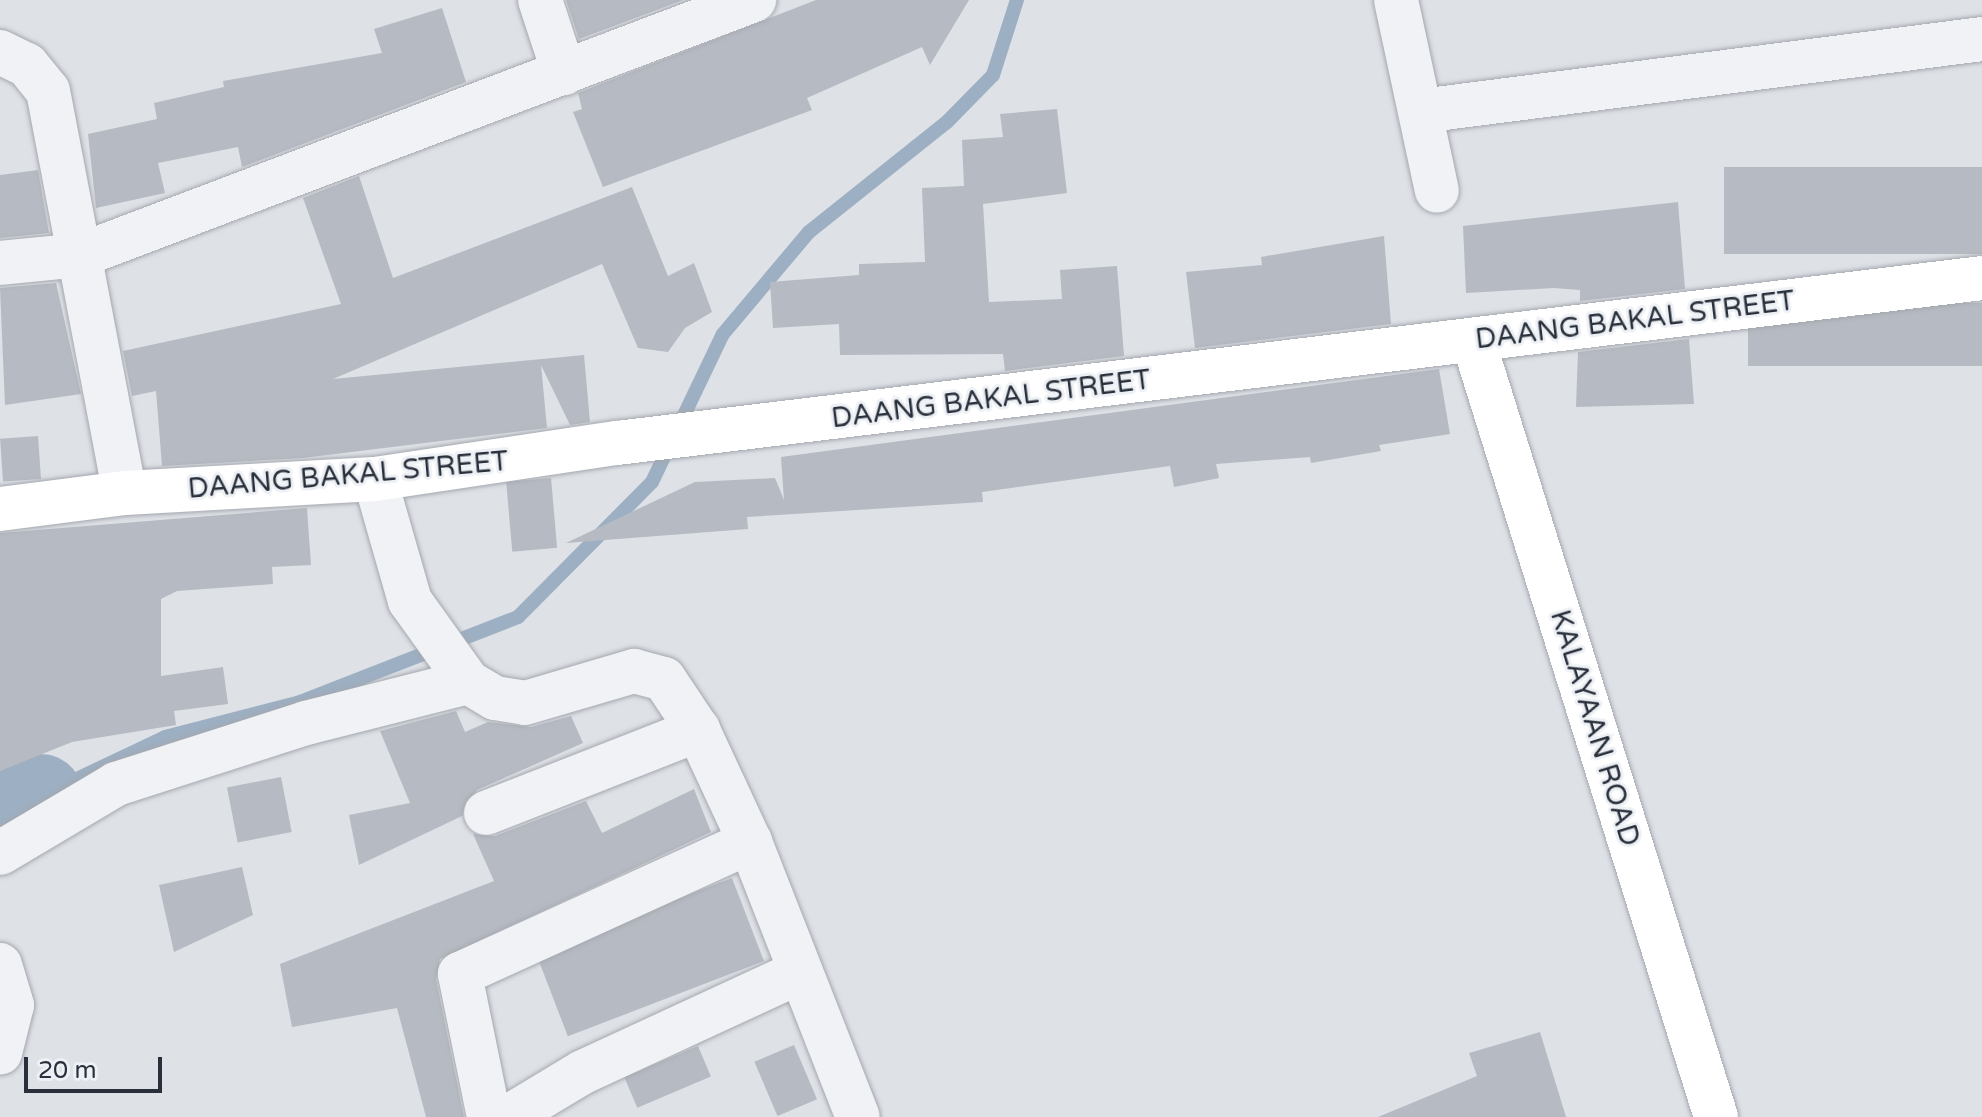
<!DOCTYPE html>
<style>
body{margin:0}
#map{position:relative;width:1982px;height:1117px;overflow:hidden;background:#dee1e6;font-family:"Varela Round",sans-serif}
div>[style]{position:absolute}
.stream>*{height:14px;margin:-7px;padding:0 7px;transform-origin:7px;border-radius:7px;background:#9dafc2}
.river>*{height:84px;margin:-42px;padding:0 42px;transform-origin:42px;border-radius:42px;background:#9dafc2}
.building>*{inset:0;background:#b6bac2;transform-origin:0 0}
.roads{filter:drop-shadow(0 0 2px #a4a8af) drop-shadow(0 0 2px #a4a8af)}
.street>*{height:44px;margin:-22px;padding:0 22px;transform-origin:22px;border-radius:22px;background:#f0f2f5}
.secondary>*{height:44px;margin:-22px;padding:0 22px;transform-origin:22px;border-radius:22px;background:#fff}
span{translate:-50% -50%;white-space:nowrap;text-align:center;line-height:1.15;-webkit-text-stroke:6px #edf0f4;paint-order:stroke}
.street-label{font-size:28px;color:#29303b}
.scale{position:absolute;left:24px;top:1057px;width:138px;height:36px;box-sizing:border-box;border:4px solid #29303b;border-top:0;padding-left:10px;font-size:24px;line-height:28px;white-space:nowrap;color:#29303b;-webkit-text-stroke:6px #edf0f4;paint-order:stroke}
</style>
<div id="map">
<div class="stream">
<i style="left:41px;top:796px;width:137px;rotate:-25.4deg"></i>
<i style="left:165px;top:737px;width:139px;rotate:-14.5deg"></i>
<i style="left:300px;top:702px;width:234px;rotate:-21.3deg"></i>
<i style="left:518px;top:617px;width:190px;rotate:-45.2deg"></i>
<i style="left:652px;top:482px;width:164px;rotate:-64.4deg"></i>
<i style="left:723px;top:334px;width:133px;rotate:-49.9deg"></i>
<i style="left:809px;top:232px;width:176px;rotate:-38.6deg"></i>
<i style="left:947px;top:122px;width:66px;rotate:-45.6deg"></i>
<i style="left:993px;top:75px;width:79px;rotate:-72.3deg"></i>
</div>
<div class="river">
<i style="left:0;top:819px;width:47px;rotate:-29.3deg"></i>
</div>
<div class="building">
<i style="clip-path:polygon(566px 0,683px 0,579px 39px)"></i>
<i style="clip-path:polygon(816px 0,969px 0,930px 65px,922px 47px,807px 98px,812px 110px,603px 187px,573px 112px,582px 109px,578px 93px)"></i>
<i style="clip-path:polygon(442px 8px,466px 82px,242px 167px,238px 147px,158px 163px,165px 193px,96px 208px,88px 134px,157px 119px,154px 103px,224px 87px,223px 81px,382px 53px,374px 29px)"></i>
<i style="clip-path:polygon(1057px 109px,1067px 193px,983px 204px,989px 302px,1062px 299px,1060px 270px,1117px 266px,1124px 356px,1005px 371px,1003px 354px,840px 355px,839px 324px,773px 328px,770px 282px,859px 275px,859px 264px,925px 262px,922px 188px,964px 186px,962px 140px,1003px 137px,1000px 114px)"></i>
<i style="left:1982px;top:167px;width:87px;height:258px;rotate:90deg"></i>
<i style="clip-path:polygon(38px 170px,49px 233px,0 238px,0 175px)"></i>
<i style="clip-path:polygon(359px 176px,393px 278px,632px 187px,668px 276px,694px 263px,712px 312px,685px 328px,668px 352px,638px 348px,602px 264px,333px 379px,584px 355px,590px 422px,570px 425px,541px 365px,547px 428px,303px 458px,162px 466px,156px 391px,132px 396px,123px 351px,341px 304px,303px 198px)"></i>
<i style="clip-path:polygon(1678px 202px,1685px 289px,1580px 301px,1580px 290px,1554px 288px,1466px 293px,1463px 226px)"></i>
<i style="clip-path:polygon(1384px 236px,1391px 324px,1195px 348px,1186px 272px,1262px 265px,1261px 257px)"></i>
<i style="clip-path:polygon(56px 283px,81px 394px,5px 405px,0 288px)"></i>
<i style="left:1982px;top:303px;width:63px;height:234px;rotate:90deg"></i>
<i style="clip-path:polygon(1689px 339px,1694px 404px,1576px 407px,1578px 352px)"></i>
<i style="clip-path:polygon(1439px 369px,1450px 434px,1379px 445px,1381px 451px,1311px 463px,1310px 457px,1216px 464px,1219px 478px,1174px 487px,1170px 466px,982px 492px,983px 502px,747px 517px,748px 529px,566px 543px,695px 482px,775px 478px,784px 500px,781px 457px)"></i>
<i style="left:38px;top:436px;width:43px;height:38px;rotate:86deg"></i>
<i style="left:551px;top:478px;width:70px;height:45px;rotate:85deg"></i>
<i style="clip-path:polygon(307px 508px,311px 565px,272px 567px,273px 584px,177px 591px,161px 599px,161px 676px,223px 667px,228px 704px,174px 711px,176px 725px,72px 742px,0 771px,0 533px)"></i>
<i style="clip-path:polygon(456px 711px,465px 732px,488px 722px,531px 727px,571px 716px,583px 743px,477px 790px,462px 816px,359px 865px,349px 815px,410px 803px,380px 731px)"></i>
<i style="left:281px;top:777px;width:56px;height:55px;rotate:79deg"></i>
<i style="clip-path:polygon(694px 789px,711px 832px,440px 959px,436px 979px,464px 1117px,426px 1117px,397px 1008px,292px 1027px,280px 964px,494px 881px,473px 834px,495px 836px,586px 801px,602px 833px)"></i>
<i style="clip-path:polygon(242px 867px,253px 915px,174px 952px,159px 885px)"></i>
<i style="left:732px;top:878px;width:89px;height:210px;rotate:69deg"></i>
<i style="clip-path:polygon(1540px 1032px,1566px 1117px,1378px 1117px,1477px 1076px,1469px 1053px)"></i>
<i style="left:794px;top:1045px;width:59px;height:43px;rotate:67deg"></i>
<i style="left:698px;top:1046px;width:33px;height:80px;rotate:67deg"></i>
</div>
<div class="roads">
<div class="street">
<i style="left:540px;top:0;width:77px;rotate:71.8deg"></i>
<i style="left:1396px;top:0;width:195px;rotate:77.9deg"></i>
<i style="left:0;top:52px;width:30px;rotate:26deg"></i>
<i style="left:27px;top:65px;width:33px;rotate:51deg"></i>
<i style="left:48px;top:91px;width:409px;rotate:79.2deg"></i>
<i style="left:1421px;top:111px;width:566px;rotate:-7.31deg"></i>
<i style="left:0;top:263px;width:81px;rotate:-5.6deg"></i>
<i style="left:81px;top:255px;width:720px;rotate:-20.75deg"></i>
<i style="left:375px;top:479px;width:127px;rotate:74deg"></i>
<i style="left:410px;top:601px;width:100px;rotate:54.4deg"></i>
<i style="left:468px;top:682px;width:31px;rotate:31deg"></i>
<i style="left:495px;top:698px;width:30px;rotate:9deg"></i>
<i style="left:525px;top:703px;width:114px;rotate:-16.4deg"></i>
<i style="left:634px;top:671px;width:31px;rotate:15deg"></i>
<i style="left:664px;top:679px;width:61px;rotate:56.3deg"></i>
<i style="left:698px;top:730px;width:123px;rotate:65.1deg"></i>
<i style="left:750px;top:842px;width:295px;rotate:68.6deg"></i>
<i style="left:486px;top:813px;width:228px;rotate:-21.4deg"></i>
<i style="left:0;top:853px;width:135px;rotate:-30.7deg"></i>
<i style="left:116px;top:784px;width:200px;rotate:-17.8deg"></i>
<i style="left:306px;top:723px;width:167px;rotate:-14.2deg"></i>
<i style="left:0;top:965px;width:42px;rotate:73.3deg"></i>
<i style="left:12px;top:1005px;width:49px;rotate:104deg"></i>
<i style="left:489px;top:1117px;width:146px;rotate:-101.5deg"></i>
<i style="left:460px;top:974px;width:319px;rotate:-24.5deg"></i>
<i style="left:508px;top:1117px;width:87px;rotate:-31deg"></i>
<i style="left:583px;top:1072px;width:238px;rotate:-24.8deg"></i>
</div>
<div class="secondary">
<i style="left:1473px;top:340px;width:814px;rotate:72.63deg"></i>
<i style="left:0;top:509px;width:126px;rotate:-7.3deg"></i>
<i style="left:125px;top:493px;width:250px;rotate:-3.2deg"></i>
<i style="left:375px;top:479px;width:245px;rotate:-8.5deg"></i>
<i style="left:617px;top:443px;width:1375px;rotate:-6.89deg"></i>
</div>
</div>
<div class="street-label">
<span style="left:1635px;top:320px;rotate:-7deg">DAANG BAKAL STREET</span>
<span style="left:991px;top:399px;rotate:-7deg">DAANG BAKAL STREET</span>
<span style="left:348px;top:475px;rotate:-5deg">DAANG BAKAL STREET</span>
<span style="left:1595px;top:728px;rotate:73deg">KALAYAAN ROAD</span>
</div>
<div class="scale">20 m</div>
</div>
